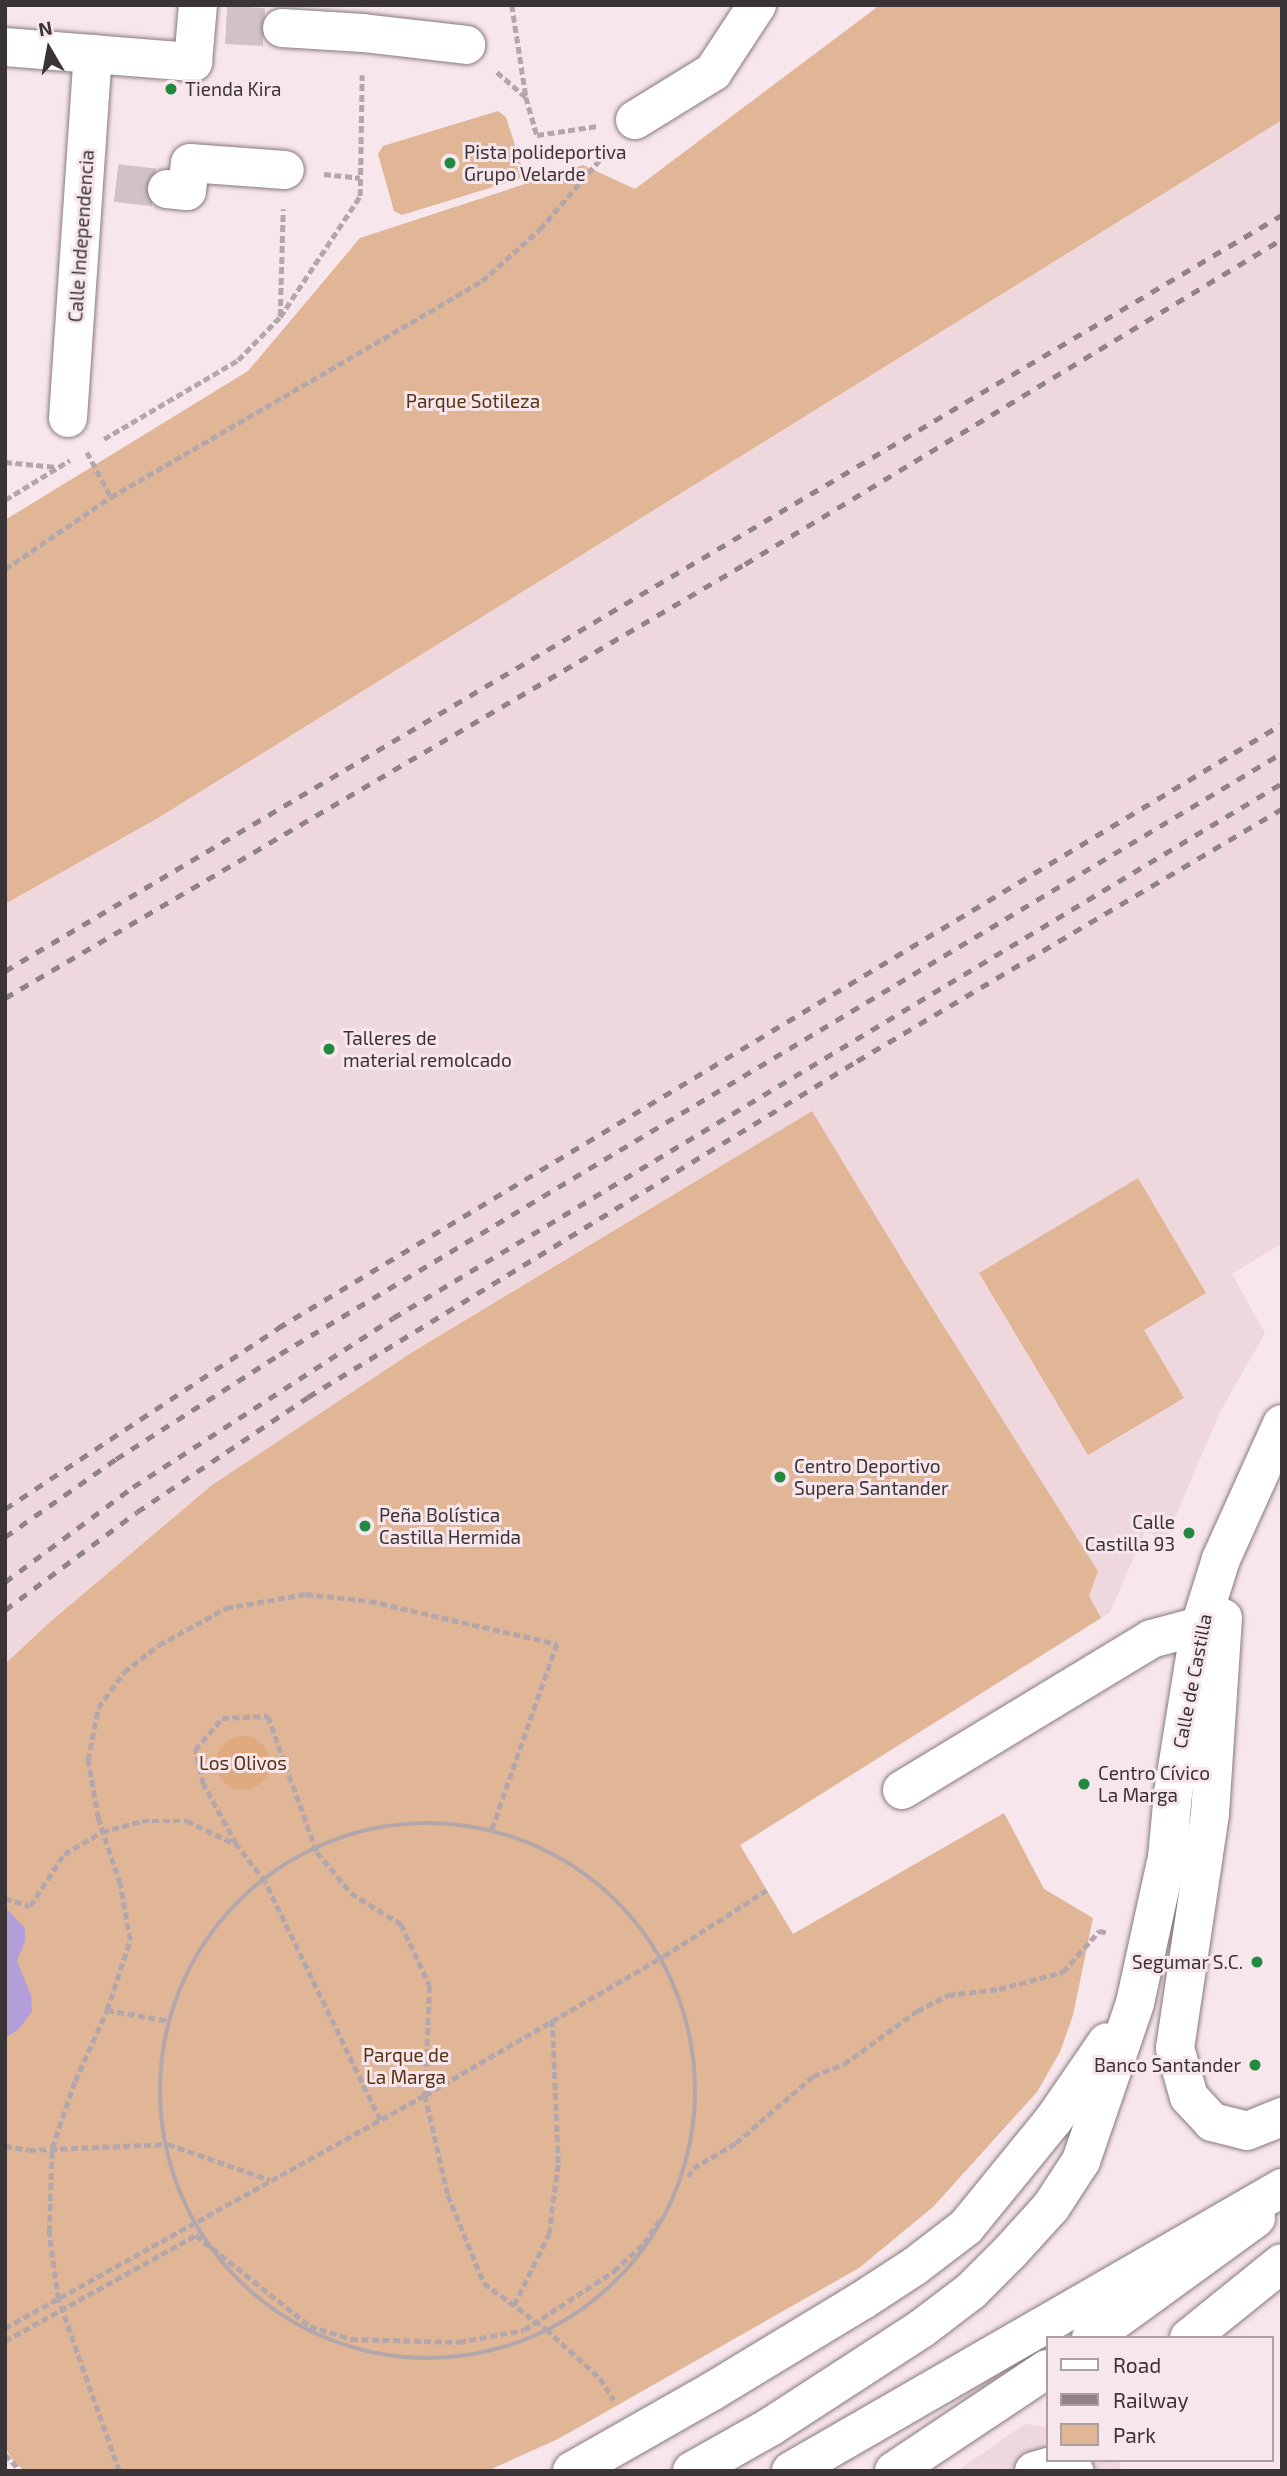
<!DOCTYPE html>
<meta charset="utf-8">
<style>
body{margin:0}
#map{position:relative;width:1287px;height:2476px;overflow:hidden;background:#f7e6eb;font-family:"Exo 2",sans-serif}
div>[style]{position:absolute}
.built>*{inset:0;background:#efd7de}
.green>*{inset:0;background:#e0b697}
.forest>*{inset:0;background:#e0aa80}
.round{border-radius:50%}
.water>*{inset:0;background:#b29fd9}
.minor-tunnel>*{height:38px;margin-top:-19px;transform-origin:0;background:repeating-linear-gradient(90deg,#d1c2c7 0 38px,transparent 0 57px)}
.path>*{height:4.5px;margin-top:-2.25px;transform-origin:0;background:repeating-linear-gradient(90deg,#b4a7ab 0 7px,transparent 0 10.5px)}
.path>.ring{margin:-2.25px;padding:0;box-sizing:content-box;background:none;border:4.5px solid #b4a7ab;border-radius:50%}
.roads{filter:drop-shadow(0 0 2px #88797d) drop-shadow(0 0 2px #88797d)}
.minor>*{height:38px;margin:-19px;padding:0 19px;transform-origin:19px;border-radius:19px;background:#fff}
.major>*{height:38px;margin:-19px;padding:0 19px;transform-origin:19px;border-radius:19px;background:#fff}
.highway>*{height:38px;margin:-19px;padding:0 19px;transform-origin:19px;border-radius:19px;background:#fff}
.rail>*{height:5px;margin-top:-2.5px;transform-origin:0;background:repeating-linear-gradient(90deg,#8f8387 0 9px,transparent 0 18px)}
.dots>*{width:19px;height:19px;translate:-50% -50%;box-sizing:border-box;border:4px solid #f7e6eb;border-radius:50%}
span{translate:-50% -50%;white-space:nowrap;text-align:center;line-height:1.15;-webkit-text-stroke:6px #f7e6eb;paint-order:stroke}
.poi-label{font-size:19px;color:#3b3436}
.left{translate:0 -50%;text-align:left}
.right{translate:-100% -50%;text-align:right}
.street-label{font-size:19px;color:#3b3436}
.park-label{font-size:19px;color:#573313}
.frame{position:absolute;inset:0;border:7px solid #3b3436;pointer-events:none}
.legend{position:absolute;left:1046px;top:2336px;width:228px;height:126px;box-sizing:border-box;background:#f7e6eb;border:2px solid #ac9fa3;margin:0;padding:9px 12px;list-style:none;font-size:21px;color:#3b3436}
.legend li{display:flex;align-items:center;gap:14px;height:35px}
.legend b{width:35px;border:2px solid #ac9fa3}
.north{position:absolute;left:14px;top:14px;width:70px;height:70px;-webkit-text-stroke:5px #f7e6eb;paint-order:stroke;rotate:350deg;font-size:19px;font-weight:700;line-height:28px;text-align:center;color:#3b3436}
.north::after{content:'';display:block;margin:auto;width:24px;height:32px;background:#3b3436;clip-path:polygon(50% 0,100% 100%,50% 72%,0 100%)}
</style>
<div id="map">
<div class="built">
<i style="clip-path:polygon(1282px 120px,1282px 1243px,1232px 1274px,1265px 1333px,1221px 1410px,1166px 1539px,1145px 1532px,1110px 1612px,1101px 1618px,1089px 1596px,1098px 1571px,914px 1279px,812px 1111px,411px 1353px,212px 1485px,50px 1622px,5px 1664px,5px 904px,158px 818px)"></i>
<i style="clip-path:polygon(1025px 2424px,1047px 2427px,1047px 2460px,1119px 2460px,1121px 2471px,957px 2471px)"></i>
</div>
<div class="green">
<i style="clip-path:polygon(880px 5px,1282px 5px,1282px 120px,158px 818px,5px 904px,5px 520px,248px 371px,360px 238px,583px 165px,635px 189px)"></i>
<i style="clip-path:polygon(498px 111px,506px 117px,523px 171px,519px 179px,402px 215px,394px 211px,378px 154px,383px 146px)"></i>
<i style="clip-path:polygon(812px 1111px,914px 1279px,1098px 1571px,1089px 1596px,1101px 1618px,740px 1845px,793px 1934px,1004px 1813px,1044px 1889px,1093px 1918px,1073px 2015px,1060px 2052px,1037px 2092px,933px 2207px,859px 2268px,558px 2439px,487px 2471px,25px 2471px,14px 2462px,5px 2447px,5px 1664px,50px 1622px,212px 1485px,411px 1353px)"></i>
<i style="clip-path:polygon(1138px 1178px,1206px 1293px,1144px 1330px,1184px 1398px,1088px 1455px,979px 1273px)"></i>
</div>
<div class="forest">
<i class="round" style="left:216px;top:1736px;width:54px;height:54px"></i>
</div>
<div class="water">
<i style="clip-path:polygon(5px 1907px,25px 1928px,25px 1941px,17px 1961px,31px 1995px,32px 2011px,19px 2029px,5px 2038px)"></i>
</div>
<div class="minor-tunnel">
<i style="left:226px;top:25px;width:56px;rotate:3.1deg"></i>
<i style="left:116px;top:183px;width:51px;rotate:6.7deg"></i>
</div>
<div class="path">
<i style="left:512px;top:5px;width:93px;rotate:81.3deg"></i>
<i style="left:497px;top:72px;width:38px;rotate:41deg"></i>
<i style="left:526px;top:97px;width:40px;rotate:74deg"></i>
<i style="left:537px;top:135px;width:61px;rotate:-8.5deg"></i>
<i style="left:324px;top:174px;width:36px;rotate:6deg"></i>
<i style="left:280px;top:316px;width:107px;rotate:-88.4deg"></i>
<i style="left:104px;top:439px;width:156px;rotate:-30.5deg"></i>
<i style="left:238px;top:360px;width:60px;rotate:-45.7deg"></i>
<i style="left:280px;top:317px;width:145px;rotate:-56.5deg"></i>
<i style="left:360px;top:196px;width:121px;rotate:-89.1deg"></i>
<i style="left:87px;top:452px;width:51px;rotate:61.9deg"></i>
<i style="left:5px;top:462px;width:52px;rotate:5.5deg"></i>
<i style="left:5px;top:500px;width:76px;rotate:-31.6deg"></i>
<i style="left:5px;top:569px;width:128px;rotate:-34.2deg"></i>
<i style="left:111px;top:497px;width:429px;rotate:-30.2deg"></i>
<i style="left:482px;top:281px;width:78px;rotate:-41.9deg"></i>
<i style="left:540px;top:229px;width:106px;rotate:-49.2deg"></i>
<i class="ring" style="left:160px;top:1823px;width:531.5px;height:531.5px"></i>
<i style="left:5px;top:1898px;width:26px;rotate:18deg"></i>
<i style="left:30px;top:1906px;width:62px;rotate:-56.8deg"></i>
<i style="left:64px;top:1854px;width:44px;rotate:-30.1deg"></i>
<i style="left:102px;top:1832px;width:41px;rotate:-15.4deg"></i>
<i style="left:142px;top:1821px;width:45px"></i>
<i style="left:187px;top:1821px;width:53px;rotate:25.6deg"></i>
<i style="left:107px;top:2010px;width:63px;rotate:10.1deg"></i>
<i style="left:380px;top:2120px;width:264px;rotate:-115.8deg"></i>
<i style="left:265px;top:1882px;width:48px;rotate:-127.3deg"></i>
<i style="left:236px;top:1844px;width:68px;rotate:-118.8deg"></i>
<i style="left:203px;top:1784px;width:35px;rotate:-103deg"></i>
<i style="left:195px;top:1750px;width:42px;rotate:-49.8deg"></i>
<i style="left:222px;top:1718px;width:46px;rotate:-2.5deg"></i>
<i style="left:268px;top:1716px;width:145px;rotate:70.2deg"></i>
<i style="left:317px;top:1852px;width:53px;rotate:50.3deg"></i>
<i style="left:351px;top:1893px;width:59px;rotate:31.8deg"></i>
<i style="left:401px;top:1924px;width:68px;rotate:64.9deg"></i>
<i style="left:430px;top:1986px;width:109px;rotate:92.6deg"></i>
<i style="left:425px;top:2095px;width:103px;rotate:77deg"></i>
<i style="left:448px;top:2195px;width:95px;rotate:67.8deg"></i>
<i style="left:484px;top:2283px;width:77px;rotate:36.6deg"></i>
<i style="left:546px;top:2329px;width:73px;rotate:42.2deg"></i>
<i style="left:600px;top:2378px;width:26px;rotate:58deg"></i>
<i style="left:5px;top:2146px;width:24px;rotate:9deg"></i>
<i style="left:29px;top:2150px;width:139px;rotate:-2.5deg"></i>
<i style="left:168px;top:2144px;width:108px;rotate:19.4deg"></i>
<i style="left:688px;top:2177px;width:10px;rotate:-61deg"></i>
<i style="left:693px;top:2168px;width:50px;rotate:-30.2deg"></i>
<i style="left:736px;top:2143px;width:102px;rotate:-41deg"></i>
<i style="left:813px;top:2076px;width:33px;rotate:-21deg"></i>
<i style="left:844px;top:2064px;width:90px;rotate:-36deg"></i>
<i style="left:917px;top:2011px;width:35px;rotate:-27deg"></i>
<i style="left:948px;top:1995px;width:51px;rotate:-6.7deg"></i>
<i style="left:999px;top:1989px;width:66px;rotate:-14.9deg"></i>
<i style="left:1063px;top:1972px;width:55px;rotate:-48.7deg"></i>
<i style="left:1099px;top:1931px;width:10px;rotate:11deg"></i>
<i style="left:514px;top:2305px;width:79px;rotate:-63.8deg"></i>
<i style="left:549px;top:2234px;width:72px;rotate:-82.8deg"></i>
<i style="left:558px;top:2163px;width:144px;rotate:-92.4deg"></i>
<i style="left:5px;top:2328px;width:480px;rotate:-29deg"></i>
<i style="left:425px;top:2095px;width:276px;rotate:-30.2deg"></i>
<i style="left:664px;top:1956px;width:122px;rotate:-32.7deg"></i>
<i style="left:5px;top:2341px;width:218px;rotate:-29deg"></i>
<i style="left:196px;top:2235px;width:146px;rotate:38.6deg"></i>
<i style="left:310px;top:2326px;width:43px;rotate:17.6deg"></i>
<i style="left:351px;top:2339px;width:108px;rotate:1.6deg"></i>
<i style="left:459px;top:2342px;width:66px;rotate:-10.5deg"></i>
<i style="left:524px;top:2330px;width:108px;rotate:-33.2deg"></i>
<i style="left:614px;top:2271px;width:41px;rotate:-43deg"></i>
<i style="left:644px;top:2243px;width:29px;rotate:-56deg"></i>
<i style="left:5px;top:2454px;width:23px;rotate:47deg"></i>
<i style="left:119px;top:2471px;width:182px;rotate:-109.5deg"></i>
<i style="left:58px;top:2299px;width:68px;rotate:-97.7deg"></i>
<i style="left:49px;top:2232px;width:84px;rotate:-88deg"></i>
<i style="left:52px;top:2148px;width:71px;rotate:-71.1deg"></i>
<i style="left:75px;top:2081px;width:78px;rotate:-65.7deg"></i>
<i style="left:107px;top:2010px;width:74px;rotate:-71.8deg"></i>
<i style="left:130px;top:1940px;width:57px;rotate:-100.1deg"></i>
<i style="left:120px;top:1884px;width:70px;rotate:-108.4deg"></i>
<i style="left:98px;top:1818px;width:59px;rotate:-99.8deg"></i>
<i style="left:88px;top:1760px;width:53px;rotate:-79.1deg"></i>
<i style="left:98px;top:1708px;width:44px;rotate:-54.2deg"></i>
<i style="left:124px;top:1672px;width:44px;rotate:-37.6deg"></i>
<i style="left:159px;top:1645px;width:77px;rotate:-28.9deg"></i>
<i style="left:226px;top:1608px;width:81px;rotate:-9.9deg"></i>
<i style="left:306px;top:1594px;width:64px;rotate:6.2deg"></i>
<i style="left:370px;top:1601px;width:192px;rotate:12.9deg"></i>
<i style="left:557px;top:1644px;width:199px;rotate:109.3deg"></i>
</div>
<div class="roads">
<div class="minor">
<i style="left:282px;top:28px;width:81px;rotate:3.5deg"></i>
<i style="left:363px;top:33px;width:104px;rotate:6.6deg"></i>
<i style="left:5px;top:47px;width:189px;rotate:4.6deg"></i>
<i style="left:193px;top:62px;width:57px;rotate:-85deg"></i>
<i style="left:635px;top:120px;width:92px;rotate:-31.6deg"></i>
<i style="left:713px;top:72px;width:80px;rotate:-56.7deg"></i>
<i style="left:167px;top:189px;width:20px;rotate:6deg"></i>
<i style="left:187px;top:191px;width:28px;rotate:-84deg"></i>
<i style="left:190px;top:163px;width:95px;rotate:4.2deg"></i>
<i style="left:68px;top:418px;width:365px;rotate:-86.1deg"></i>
<i style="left:902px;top:1790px;width:291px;rotate:-31.2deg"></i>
<i style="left:1151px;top:1639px;width:51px;rotate:-14.9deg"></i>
<i style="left:1189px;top:2338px;width:119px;rotate:-38.9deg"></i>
<i style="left:1034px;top:2471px;width:19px;rotate:-16deg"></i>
<i style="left:1052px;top:2466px;width:23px;rotate:13deg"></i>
</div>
<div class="major">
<i style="left:1223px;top:1618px;width:196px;rotate:93.8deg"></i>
<i style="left:1210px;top:1814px;width:237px;rotate:98.5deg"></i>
<i style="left:1175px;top:2048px;width:51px;rotate:74.1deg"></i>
<i style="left:1189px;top:2097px;width:34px;rotate:47deg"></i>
<i style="left:1212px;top:2122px;width:36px;rotate:14deg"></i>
<i style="left:1247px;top:2131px;width:38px;rotate:-22deg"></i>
<i style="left:1010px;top:2252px;width:61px;rotate:-47.7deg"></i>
<i style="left:1051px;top:2207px;width:55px;rotate:-56.9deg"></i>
<i style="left:1081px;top:2161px;width:167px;rotate:-71.1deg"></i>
<i style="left:1135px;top:2003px;width:148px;rotate:-77.6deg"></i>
<i style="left:1167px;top:1858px;width:65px;rotate:-84.7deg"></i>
<i style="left:1173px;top:1793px;width:169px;rotate:-80.8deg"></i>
<i style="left:1200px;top:1626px;width:70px;rotate:-72.6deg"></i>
<i style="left:1221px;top:1559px;width:148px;rotate:-65.7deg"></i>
<i style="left:1091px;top:2338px;width:204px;rotate:-36deg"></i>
<i style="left:572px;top:2471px;width:160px;rotate:-29.6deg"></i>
<i style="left:711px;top:2392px;width:178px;rotate:-31.2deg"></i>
<i style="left:863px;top:2300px;width:62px;rotate:-33.2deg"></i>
<i style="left:915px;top:2266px;width:64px;rotate:-37.4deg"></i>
<i style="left:966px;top:2227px;width:139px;rotate:-50.8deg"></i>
<i style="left:1054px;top:2119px;width:93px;rotate:-55.5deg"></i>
<i style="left:894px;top:2471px;width:184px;rotate:-33.7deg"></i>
</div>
<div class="highway">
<i style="left:692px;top:2471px;width:90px;rotate:-29.4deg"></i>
<i style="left:770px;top:2427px;width:180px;rotate:-33deg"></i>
<i style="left:921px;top:2329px;width:63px;rotate:-37.2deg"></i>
<i style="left:971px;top:2291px;width:55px;rotate:-45deg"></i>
<i style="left:791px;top:2471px;width:567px;rotate:-29.96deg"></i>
</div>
</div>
<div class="rail">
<i style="left:5px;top:971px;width:1484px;rotate:-30.63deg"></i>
<i style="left:5px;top:998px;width:858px;rotate:-30.39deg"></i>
<i style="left:745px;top:564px;width:628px;rotate:-31.18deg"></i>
<i style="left:5px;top:1509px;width:328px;rotate:-33.5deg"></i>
<i style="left:278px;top:1328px;width:1172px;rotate:-31.03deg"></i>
<i style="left:5px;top:1537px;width:136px;rotate:-35.1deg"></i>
<i style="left:116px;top:1459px;width:195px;rotate:-32.6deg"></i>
<i style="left:280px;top:1354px;width:1168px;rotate:-30.96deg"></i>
<i style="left:5px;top:1582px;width:159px;rotate:-36.6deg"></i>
<i style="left:133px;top:1487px;width:310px;rotate:-33deg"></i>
<i style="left:393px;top:1318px;width:1038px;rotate:-31.04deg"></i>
<i style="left:5px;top:1610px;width:164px;rotate:-36.6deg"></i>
<i style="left:137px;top:1512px;width:206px;rotate:-33.9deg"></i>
<i style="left:308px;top:1397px;width:644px;rotate:-31.47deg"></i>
<i style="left:857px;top:1061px;width:494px;rotate:-30.7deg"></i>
</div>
<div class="dots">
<i style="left:171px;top:89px;background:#228a40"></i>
<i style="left:450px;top:163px;background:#228a40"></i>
<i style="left:329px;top:1049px;background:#228a40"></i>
<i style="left:780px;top:1477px;background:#228a40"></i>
<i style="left:365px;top:1526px;background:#228a40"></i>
<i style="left:1189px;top:1533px;background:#228a40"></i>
<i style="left:1084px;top:1784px;background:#228a40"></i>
<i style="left:1257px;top:1962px;background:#228a40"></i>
<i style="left:1255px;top:2065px;background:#228a40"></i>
</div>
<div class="poi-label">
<span class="left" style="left:185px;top:89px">Tienda Kira</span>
<span class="left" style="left:464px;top:163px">Pista polideportiva<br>Grupo Velarde</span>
<span class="left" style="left:343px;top:1049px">Talleres de<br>material remolcado</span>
<span class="left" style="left:794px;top:1477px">Centro Deportivo<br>Supera Santander</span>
<span class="left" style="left:379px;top:1526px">Peña Bolística<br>Castilla Hermida</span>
<span class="right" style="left:1175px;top:1533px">Calle<br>Castilla 93</span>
<span class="left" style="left:1098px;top:1784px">Centro Cívico<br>La Marga</span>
<span class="right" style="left:1243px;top:1962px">Segumar S.C.</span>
<span class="right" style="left:1241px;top:2065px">Banco Santander</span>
</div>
<div class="street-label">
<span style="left:81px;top:236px;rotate:-86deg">Calle Independencia</span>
<span style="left:1192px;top:1681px;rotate:-79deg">Calle de Castilla</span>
</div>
<div class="park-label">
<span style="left:473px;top:401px">Parque Sotileza</span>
<span style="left:243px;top:1763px">Los Olivos</span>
<span style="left:406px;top:2066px">Parque de<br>La Marga</span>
</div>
<div class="frame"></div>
<ul class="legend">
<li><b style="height:9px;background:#fff"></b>Road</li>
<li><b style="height:9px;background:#8f8387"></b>Railway</li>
<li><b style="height:19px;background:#e0b697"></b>Park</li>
</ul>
<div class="north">N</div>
</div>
